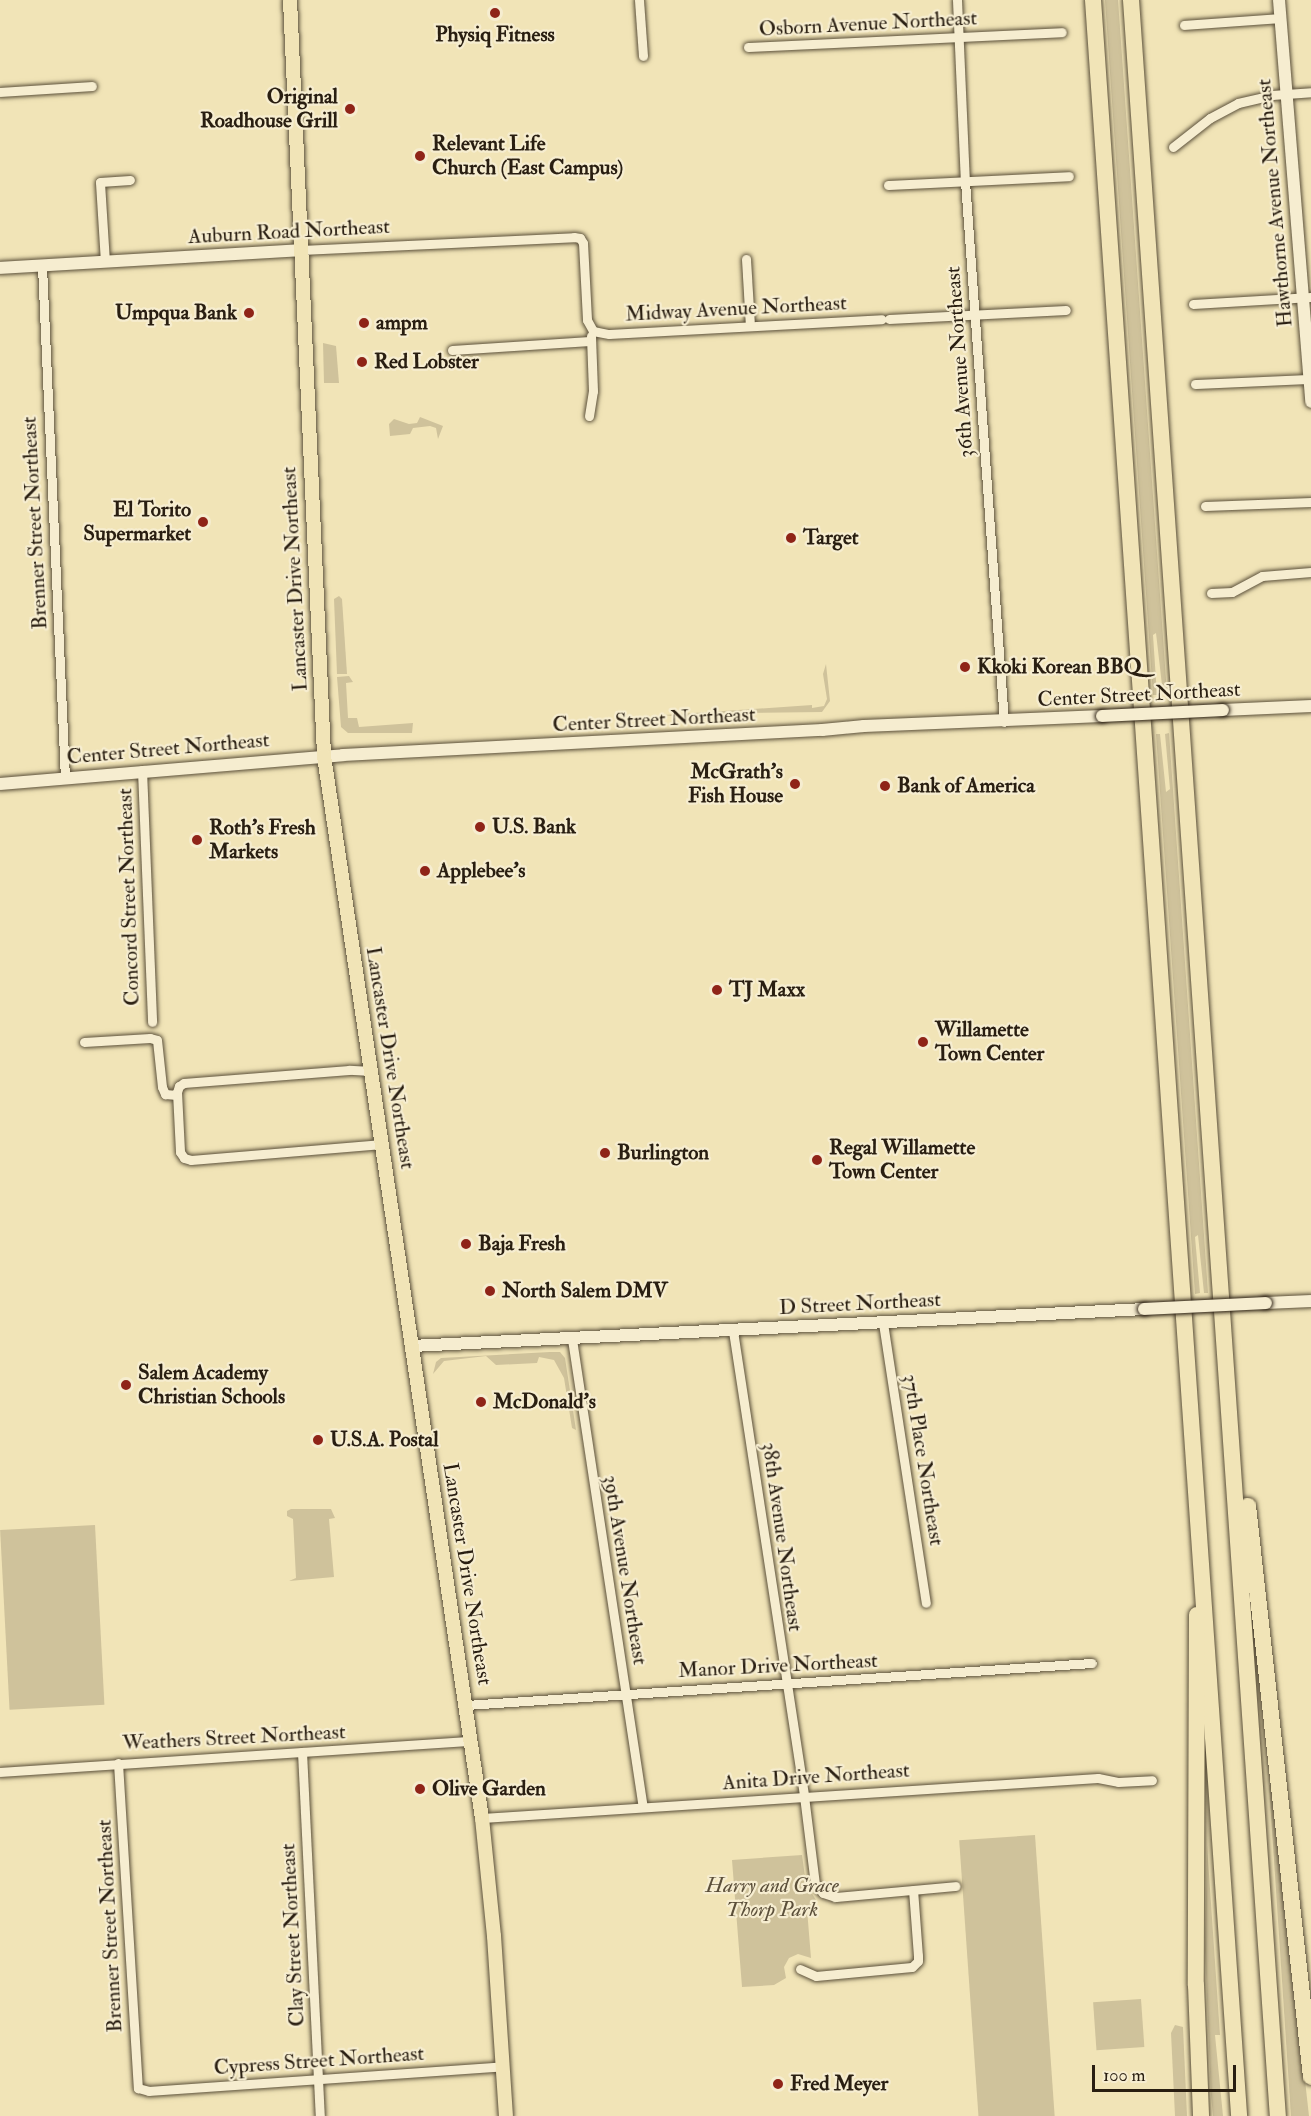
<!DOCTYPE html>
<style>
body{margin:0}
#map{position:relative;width:1311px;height:2116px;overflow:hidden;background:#f1e4b7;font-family:"IM FELL Double Pica",serif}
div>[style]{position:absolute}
.green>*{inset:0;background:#cfc29b;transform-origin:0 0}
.roads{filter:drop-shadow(0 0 2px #5b503a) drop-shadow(0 0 2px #5b503a)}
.street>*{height:9px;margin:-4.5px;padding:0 4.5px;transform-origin:4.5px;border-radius:4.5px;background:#f6edd0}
.secondary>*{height:12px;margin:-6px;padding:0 6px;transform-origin:6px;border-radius:6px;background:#f6edd0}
.primary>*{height:14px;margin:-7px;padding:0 7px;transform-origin:7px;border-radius:7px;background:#f1e4b7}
.highway>*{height:16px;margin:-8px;padding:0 8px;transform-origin:8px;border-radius:8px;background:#f1e4b7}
.bridges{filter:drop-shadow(0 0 2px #291e11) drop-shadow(0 0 2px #291e11)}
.secondary-bridge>*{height:12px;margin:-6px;padding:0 6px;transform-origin:6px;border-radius:6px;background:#f6edd0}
.dots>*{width:16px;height:16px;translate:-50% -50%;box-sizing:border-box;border:3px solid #f6edd0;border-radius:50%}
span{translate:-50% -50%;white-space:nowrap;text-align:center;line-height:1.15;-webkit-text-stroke:4.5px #f6edd0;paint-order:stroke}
.street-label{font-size:21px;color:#291e11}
.poi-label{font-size:21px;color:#291e11;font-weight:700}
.right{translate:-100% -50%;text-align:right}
.left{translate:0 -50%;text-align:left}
.park-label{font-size:21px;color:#5b4f3a;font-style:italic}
.scale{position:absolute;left:1092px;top:2065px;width:144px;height:27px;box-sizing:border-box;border:3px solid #291e11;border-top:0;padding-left:8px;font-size:18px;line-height:21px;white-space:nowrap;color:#291e11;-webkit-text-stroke:4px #f6edd0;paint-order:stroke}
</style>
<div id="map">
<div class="green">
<i style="clip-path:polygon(1105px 0,1118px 0,1167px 694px,1163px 694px,1156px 633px,1153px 635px,1157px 695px,1153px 695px)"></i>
<i style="clip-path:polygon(323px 343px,336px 346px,339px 383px,324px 383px)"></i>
<i style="clip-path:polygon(420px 417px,443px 426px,438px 439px,436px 428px,430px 426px,413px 428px,410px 434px,390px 436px,389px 424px,394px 419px,409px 424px,417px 423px)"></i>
<i style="clip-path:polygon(339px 596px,342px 599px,347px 674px,337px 674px,334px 599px)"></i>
<i style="clip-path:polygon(826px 664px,830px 701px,822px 712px,746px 713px,746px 710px,700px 720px,664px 715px,812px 705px,812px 708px,824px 706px,827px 699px,823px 674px)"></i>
<i style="clip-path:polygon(349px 676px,353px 682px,346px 683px,348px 718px,357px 718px,359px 727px,413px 723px,412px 733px,348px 733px,341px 727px,337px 677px)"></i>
<i style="clip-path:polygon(1169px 733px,1208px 1293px,1204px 1293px,1198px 1235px,1195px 1237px,1200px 1293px,1195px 1294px,1156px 734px,1160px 734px,1166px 792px,1170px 789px,1165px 734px)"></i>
<i style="clip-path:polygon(550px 1352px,560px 1352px,565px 1358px,576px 1430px,572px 1428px,564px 1378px,554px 1360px,539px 1357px,537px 1363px,496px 1365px,486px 1356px,444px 1361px,433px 1374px,436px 1362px,441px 1358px)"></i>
<i style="clip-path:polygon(291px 1509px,331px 1509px,335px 1518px,329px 1519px,334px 1577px,289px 1581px,296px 1578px,293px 1519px,287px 1516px,287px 1511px)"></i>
<i style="left:95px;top:1525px;width:180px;height:95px;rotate:87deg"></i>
<i style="clip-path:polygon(1269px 1785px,1272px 1785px,1309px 2116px,1291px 2116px)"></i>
<i style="left:1035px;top:1835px;width:282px;height:76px;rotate:86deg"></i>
<i style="clip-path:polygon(1207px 1845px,1220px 2035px,1215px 2035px,1223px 2116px,1213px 2116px,1211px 2095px,1205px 1949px)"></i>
<i style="clip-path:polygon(802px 1855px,806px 1884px,816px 1900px,807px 1909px,811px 1958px,798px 1954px,789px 1958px,784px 1967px,786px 1978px,774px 1985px,742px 1987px,732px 1860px)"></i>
<i style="left:1141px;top:1999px;width:48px;height:48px;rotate:86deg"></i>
<i style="clip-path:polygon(1175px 2025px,1183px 2027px,1187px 2116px,1175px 2116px,1171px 2033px)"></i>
</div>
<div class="roads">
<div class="street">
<i style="left:639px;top:0;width:56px;rotate:85.9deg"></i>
<i style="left:957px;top:0;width:181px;rotate:87.5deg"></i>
<i style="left:965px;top:181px;width:542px;rotate:85.88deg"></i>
<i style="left:1184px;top:25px;width:96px;rotate:-4.2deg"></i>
<i style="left:748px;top:47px;width:314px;rotate:-2.7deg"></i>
<i style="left:0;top:92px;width:92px;rotate:-3.7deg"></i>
<i style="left:1173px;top:147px;width:47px;rotate:-38.1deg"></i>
<i style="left:1210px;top:118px;width:32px;rotate:-28deg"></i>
<i style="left:1238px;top:103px;width:35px;rotate:-13deg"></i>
<i style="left:1272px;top:95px;width:39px;rotate:-4deg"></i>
<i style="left:888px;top:185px;width:181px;rotate:-2.8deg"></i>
<i style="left:301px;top:250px;width:273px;rotate:-2.7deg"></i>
<i style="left:574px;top:237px;width:6px;rotate:9deg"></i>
<i style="left:580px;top:238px;width:6px;rotate:59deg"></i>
<i style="left:583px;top:243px;width:77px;rotate:87deg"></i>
<i style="left:587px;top:320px;width:13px;rotate:61deg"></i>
<i style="left:746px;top:259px;width:67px;rotate:86.6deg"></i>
<i style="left:105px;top:262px;width:80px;rotate:-93.6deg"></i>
<i style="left:100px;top:182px;width:30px;rotate:-4deg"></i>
<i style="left:42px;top:266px;width:513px;rotate:87.43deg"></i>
<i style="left:1193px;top:304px;width:118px;rotate:-3.4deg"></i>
<i style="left:889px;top:319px;width:177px;rotate:-2.9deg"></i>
<i style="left:593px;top:331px;width:16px;rotate:11deg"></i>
<i style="left:609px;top:334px;width:273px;rotate:-3.1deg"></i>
<i style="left:452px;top:350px;width:138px;rotate:-3.7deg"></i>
<i style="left:1195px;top:384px;width:114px;rotate:-2.5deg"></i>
<i style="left:589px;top:416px;width:25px;rotate:-81deg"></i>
<i style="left:593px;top:391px;width:55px;rotate:-92.1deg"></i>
<i style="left:1205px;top:506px;width:106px;rotate:-2.2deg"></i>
<i style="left:1211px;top:593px;width:21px;rotate:-3deg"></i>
<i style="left:1232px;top:592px;width:34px;rotate:-28deg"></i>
<i style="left:1262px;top:576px;width:49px;rotate:-4.7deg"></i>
<i style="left:142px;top:770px;width:252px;rotate:87.7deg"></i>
<i style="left:84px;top:1042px;width:66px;rotate:-3.5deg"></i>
<i style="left:150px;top:1038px;width:7px;rotate:16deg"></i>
<i style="left:157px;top:1040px;width:47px;rotate:83.9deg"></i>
<i style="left:162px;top:1087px;width:8px;rotate:67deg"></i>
<i style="left:165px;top:1094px;width:12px;rotate:5deg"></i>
<i style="left:371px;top:1071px;width:22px;rotate:-177deg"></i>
<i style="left:349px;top:1070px;width:166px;rotate:175.5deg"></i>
<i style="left:184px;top:1083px;width:6px;rotate:149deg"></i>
<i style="left:179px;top:1086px;width:6px;rotate:108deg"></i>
<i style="left:177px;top:1092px;width:60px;rotate:87.1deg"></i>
<i style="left:180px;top:1152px;width:7px;rotate:56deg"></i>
<i style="left:184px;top:1158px;width:7px;rotate:16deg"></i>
<i style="left:191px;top:1160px;width:192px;rotate:-4.8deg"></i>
<i style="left:883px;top:1323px;width:283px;rotate:81.3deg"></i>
<i style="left:733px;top:1331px;width:470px;rotate:81.3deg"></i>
<i style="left:804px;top:1796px;width:89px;rotate:82.9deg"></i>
<i style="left:815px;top:1884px;width:12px;rotate:48deg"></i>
<i style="left:823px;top:1893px;width:13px;rotate:18deg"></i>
<i style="left:835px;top:1897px;width:121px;rotate:-5.2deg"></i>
<i style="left:572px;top:1339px;width:472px;rotate:81.4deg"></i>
<i style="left:466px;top:1705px;width:627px;rotate:-3.84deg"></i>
<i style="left:302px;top:1752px;width:364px;rotate:87.2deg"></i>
<i style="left:118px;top:1763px;width:326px;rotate:86.5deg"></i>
<i style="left:138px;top:2088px;width:11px;rotate:15deg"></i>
<i style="left:149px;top:2091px;width:355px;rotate:-4deg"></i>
<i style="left:0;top:1772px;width:472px;rotate:-3.8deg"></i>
<i style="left:482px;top:1818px;width:617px;rotate:-3.72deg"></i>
<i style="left:1098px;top:1778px;width:20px;rotate:11deg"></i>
<i style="left:1118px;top:1782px;width:34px;rotate:-3deg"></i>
<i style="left:800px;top:1969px;width:17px;rotate:24deg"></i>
<i style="left:816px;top:1976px;width:96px;rotate:-5.4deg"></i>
<i style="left:912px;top:1967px;width:8px;rotate:-45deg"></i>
<i style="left:918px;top:1961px;width:5px;rotate:-90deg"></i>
<i style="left:918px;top:1956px;width:66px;rotate:-94.3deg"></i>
</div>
<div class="secondary">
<i style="left:1279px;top:0;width:403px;rotate:85.4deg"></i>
<i style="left:0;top:268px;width:302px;rotate:-3.4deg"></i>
<i style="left:1223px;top:710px;width:88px;rotate:-2.6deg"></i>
<i style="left:0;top:784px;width:344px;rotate:-4.8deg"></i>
<i style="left:343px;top:755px;width:480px;rotate:-3deg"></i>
<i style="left:822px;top:730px;width:42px;rotate:-5.4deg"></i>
<i style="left:864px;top:726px;width:238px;rotate:-2.4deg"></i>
<i style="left:1266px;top:1303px;width:45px;rotate:-2.5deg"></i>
<i style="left:412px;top:1346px;width:733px;rotate:-2.89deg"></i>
</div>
<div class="primary">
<i style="left:290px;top:0;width:757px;rotate:87.42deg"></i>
<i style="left:324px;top:756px;width:1074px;rotate:81.54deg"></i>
<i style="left:482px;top:1818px;width:119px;rotate:84.2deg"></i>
<i style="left:494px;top:1936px;width:180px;rotate:86.2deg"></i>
</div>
<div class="highway">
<i style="left:1093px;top:0;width:2121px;rotate:86.05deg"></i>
<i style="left:1131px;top:0;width:2121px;rotate:86.03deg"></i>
<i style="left:1248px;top:1506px;width:574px;rotate:83.7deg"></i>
<i style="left:1197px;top:1615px;width:370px;rotate:90.2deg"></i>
<i style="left:1196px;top:1985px;width:131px;rotate:87.8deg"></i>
</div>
</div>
<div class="bridges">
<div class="secondary-bridge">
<i style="left:1102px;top:716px;width:121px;rotate:-2.8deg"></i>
<i style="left:1144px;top:1309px;width:122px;rotate:-2.8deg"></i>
</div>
</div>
<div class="dots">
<i style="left:495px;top:13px;background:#8f2418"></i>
<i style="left:350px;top:109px;background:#8f2418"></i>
<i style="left:420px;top:156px;background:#8f2418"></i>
<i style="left:249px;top:313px;background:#8f2418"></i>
<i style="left:364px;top:323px;background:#8f2418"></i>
<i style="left:362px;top:362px;background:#8f2418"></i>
<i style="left:203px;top:522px;background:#8f2418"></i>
<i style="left:791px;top:538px;background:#8f2418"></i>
<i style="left:965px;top:667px;background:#8f2418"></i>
<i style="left:795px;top:784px;background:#8f2418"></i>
<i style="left:885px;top:786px;background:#8f2418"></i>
<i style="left:480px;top:827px;background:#8f2418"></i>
<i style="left:197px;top:840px;background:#8f2418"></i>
<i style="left:425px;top:871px;background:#8f2418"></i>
<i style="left:717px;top:990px;background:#8f2418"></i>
<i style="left:923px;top:1042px;background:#8f2418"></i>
<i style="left:605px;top:1153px;background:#8f2418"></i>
<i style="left:817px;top:1160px;background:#8f2418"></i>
<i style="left:466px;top:1244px;background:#8f2418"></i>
<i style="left:490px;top:1291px;background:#8f2418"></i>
<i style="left:126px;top:1385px;background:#8f2418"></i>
<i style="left:481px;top:1402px;background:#8f2418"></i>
<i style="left:318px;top:1440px;background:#8f2418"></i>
<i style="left:420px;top:1789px;background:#8f2418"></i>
<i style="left:778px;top:2084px;background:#8f2418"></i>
</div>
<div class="street-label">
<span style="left:868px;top:24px;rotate:-3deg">Osborn Avenue Northeast</span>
<span style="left:1275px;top:203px;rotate:-95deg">Hawthorne Avenue Northeast</span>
<span style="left:289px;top:232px;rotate:-3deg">Auburn Road Northeast</span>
<span style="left:736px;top:309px;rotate:-3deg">Midway Avenue Northeast</span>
<span style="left:960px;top:362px;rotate:-94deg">36th Avenue Northeast</span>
<span style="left:35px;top:523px;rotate:-93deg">Brenner Street Northeast</span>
<span style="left:295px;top:579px;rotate:-93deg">Lancaster Drive Northeast</span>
<span style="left:1139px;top:695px;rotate:-3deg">Center Street Northeast</span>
<span style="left:654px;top:720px;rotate:-3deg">Center Street Northeast</span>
<span style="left:168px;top:749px;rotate:-5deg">Center Street Northeast</span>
<span style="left:129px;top:897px;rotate:-92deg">Concord Street Northeast</span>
<span style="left:390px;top:1058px;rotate:81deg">Lancaster Drive Northeast</span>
<span style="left:860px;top:1304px;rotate:-3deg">D Street Northeast</span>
<span style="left:923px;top:1460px;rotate:81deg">37th Place Northeast</span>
<span style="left:782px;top:1537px;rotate:82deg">38th Avenue Northeast</span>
<span style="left:625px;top:1570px;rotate:81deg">39th Avenue Northeast</span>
<span style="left:467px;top:1574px;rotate:81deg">Lancaster Drive Northeast</span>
<span style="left:778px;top:1666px;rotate:-3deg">Manor Drive Northeast</span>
<span style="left:234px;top:1738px;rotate:-3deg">Weathers Street Northeast</span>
<span style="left:816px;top:1777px;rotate:-4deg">Anita Drive Northeast</span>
<span style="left:110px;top:1926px;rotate:-93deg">Brenner Street Northeast</span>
<span style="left:293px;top:1935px;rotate:-93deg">Clay Street Northeast</span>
<span style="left:319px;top:2061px;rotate:-4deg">Cypress Street Northeast</span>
</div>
<div class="poi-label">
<span style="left:495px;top:35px">Physiq Fitness</span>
<span class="right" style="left:338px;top:109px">Original<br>Roadhouse Grill</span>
<span class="left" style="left:432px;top:156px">Relevant Life<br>Church (East Campus)</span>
<span class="right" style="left:237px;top:313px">Umpqua Bank</span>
<span class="left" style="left:376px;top:323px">ampm</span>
<span class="left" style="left:374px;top:362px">Red Lobster</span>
<span class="right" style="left:191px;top:522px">El Torito<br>Supermarket</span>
<span class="left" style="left:803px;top:538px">Target</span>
<span class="left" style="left:977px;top:667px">Kkoki Korean BBQ</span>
<span class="right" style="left:783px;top:784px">McGrath's<br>Fish House</span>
<span class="left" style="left:897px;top:786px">Bank of America</span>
<span class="left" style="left:492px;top:827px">U.S. Bank</span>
<span class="left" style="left:209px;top:840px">Roth's Fresh<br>Markets</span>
<span class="left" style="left:437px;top:871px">Applebee's</span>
<span class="left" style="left:729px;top:990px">TJ Maxx</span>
<span class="left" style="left:935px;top:1042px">Willamette<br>Town Center</span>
<span class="left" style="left:829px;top:1160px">Regal Willamette<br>Town Center</span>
<span class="left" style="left:617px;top:1153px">Burlington</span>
<span class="left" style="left:478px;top:1244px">Baja Fresh</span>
<span class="left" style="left:502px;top:1291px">North Salem DMV</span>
<span class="left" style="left:138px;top:1385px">Salem Academy<br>Christian Schools</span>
<span class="left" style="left:493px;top:1402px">McDonald's</span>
<span class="left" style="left:330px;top:1440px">U.S.A. Postal</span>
<span class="left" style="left:432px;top:1789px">Olive Garden</span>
<span class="left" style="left:790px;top:2084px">Fred Meyer</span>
</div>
<div class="park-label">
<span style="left:772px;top:1898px">Harry and Grace<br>Thorp Park</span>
</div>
<div class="scale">100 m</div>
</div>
